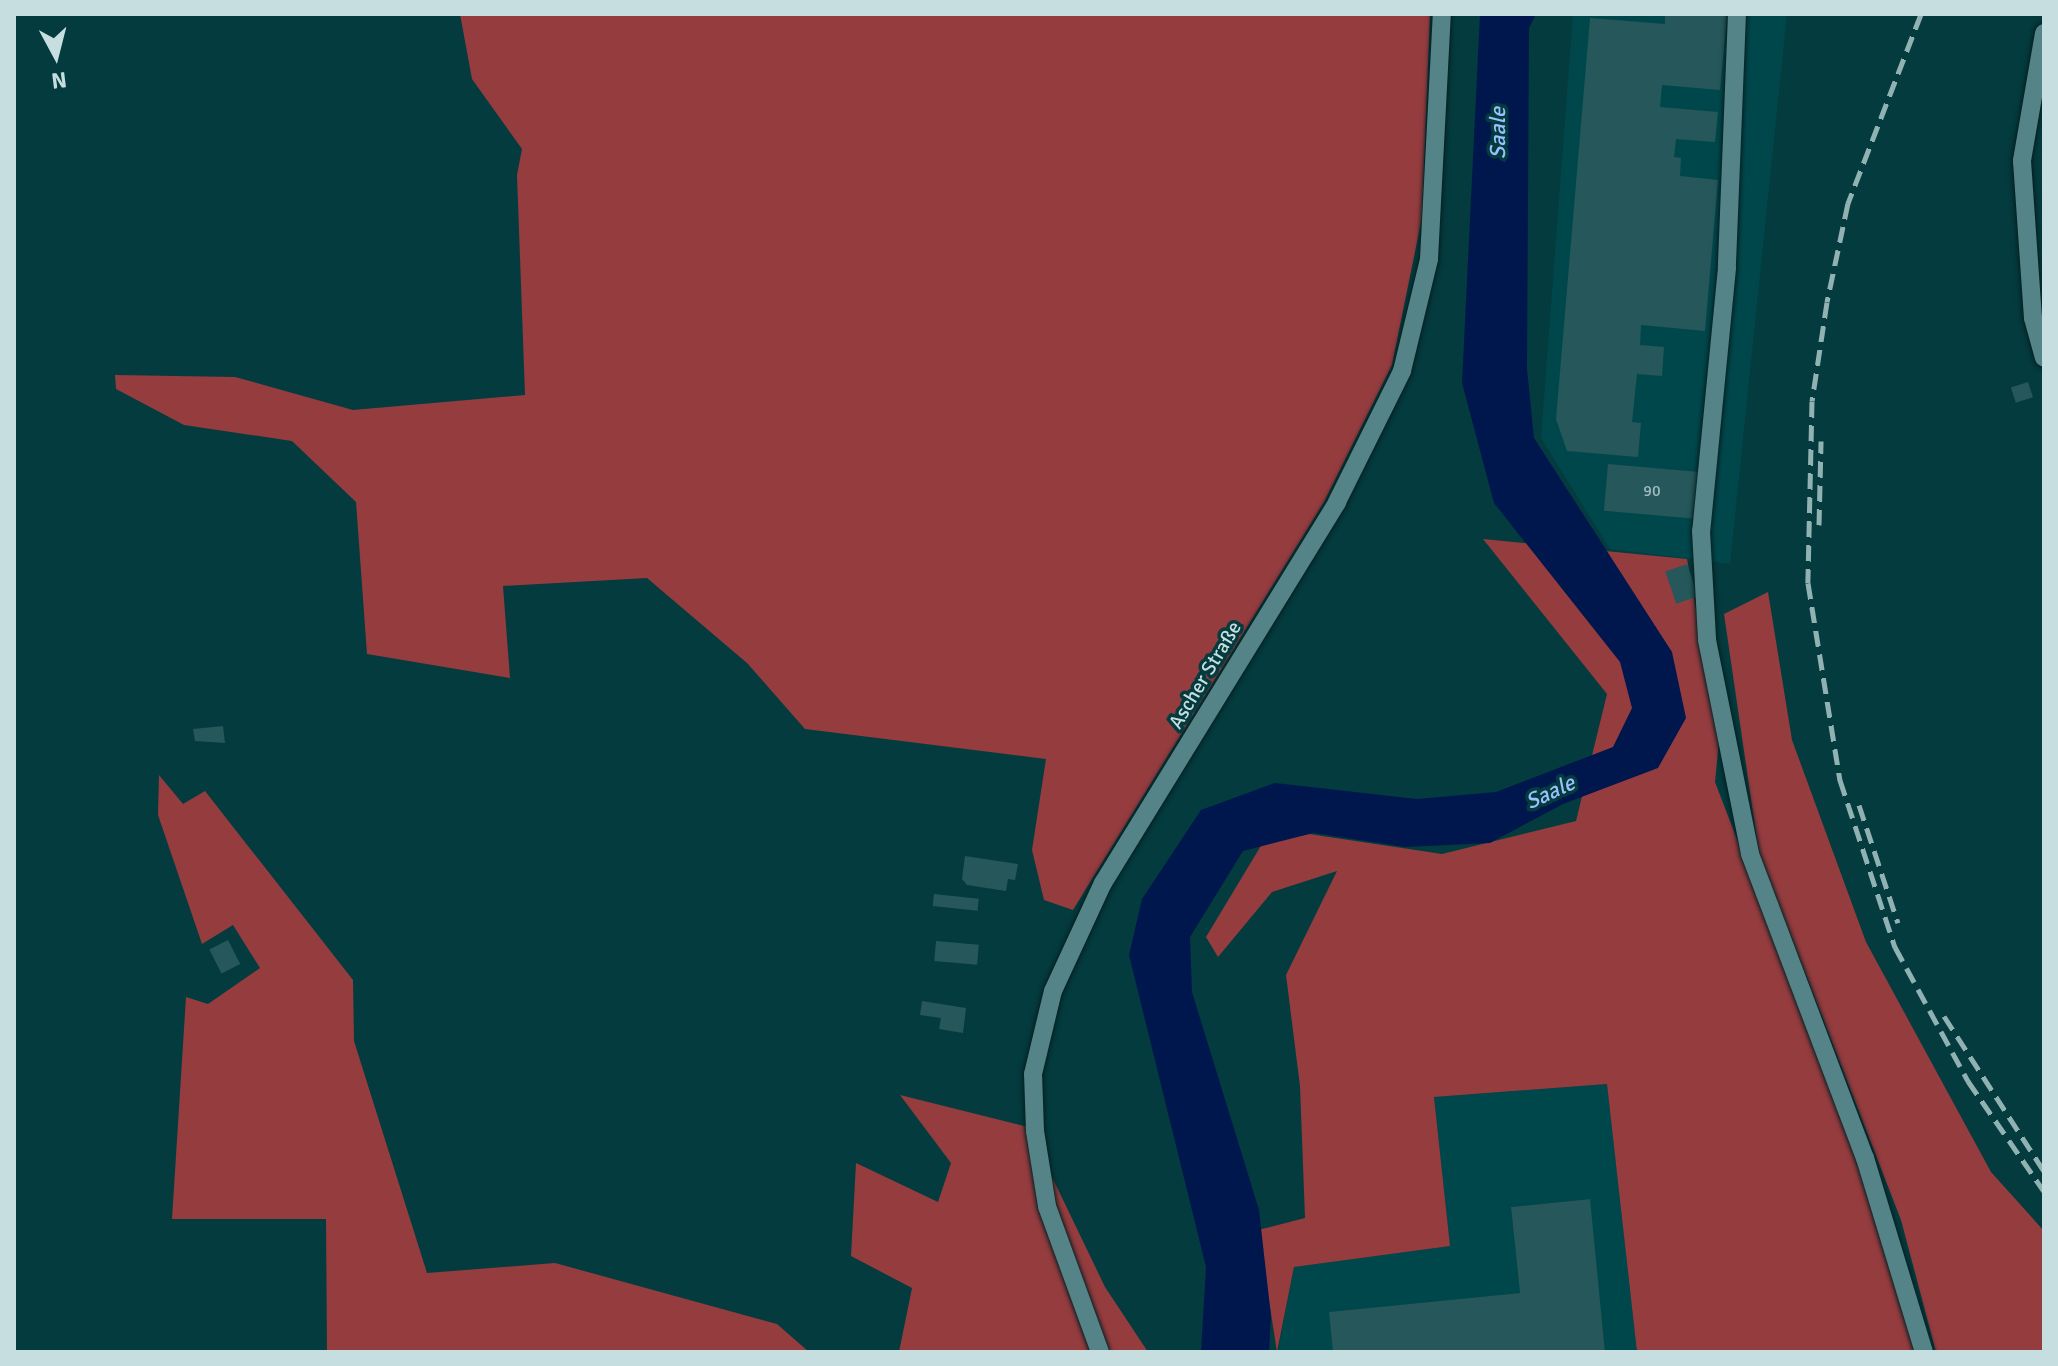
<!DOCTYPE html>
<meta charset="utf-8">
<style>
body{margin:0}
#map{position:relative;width:2058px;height:1366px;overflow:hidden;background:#043b3e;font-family:Signika,sans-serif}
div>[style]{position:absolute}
.built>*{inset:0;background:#00474b}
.green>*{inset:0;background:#953c3f}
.water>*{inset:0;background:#00174e}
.building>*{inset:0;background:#26575a;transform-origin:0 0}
.roads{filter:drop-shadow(0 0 2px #061f21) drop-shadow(0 0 2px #061f21)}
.minor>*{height:18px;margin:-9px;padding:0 9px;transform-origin:9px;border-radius:9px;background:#548487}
.rail>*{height:5px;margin-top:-2.5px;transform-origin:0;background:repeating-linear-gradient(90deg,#91b2b3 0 16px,transparent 0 24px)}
span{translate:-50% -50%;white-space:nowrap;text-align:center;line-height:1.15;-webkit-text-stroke:7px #043b3e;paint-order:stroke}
.number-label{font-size:16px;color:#9ebcbe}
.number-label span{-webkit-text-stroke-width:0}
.street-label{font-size:20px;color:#c6dedf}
.water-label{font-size:22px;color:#9bc0fe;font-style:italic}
.frame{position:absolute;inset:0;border:16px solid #c6dedf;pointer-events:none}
.north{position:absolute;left:16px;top:16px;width:80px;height:80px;-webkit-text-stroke:6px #043b3e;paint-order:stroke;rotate:173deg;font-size:22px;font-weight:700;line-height:32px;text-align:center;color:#c6dedf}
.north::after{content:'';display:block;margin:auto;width:28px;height:36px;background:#c6dedf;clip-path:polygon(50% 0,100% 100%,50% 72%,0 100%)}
</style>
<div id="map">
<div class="built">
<i style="clip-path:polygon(1573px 14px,1787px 14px,1730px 564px,1610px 549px,1541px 438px)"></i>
<i style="clip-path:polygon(1607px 1084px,1637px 1352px,1605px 1352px,1589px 1199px,1511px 1207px,1520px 1293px,1330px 1312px,1333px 1352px,1278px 1352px,1294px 1267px,1450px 1246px,1434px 1097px)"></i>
</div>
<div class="green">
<i style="clip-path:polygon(460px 14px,1430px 14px,1422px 217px,1392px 365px,1324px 502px,1073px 910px,1044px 900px,1032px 850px,1046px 759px,805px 729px,747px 663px,647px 578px,503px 586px,510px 678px,367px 654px,356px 502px,292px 441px,184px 425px,116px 389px,115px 375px,235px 377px,353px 410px,525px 395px,517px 175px,522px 149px,472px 79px)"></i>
<i style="clip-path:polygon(1483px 539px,1687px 559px,1719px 740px,1715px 782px,1863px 1168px,1915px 1352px,1637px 1352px,1607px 1084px,1434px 1097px,1450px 1246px,1294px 1267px,1277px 1352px,1258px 1230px,1305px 1218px,1300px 1086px,1286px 975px,1337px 871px,1272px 892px,1218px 957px,1206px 937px,1262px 844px,1309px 834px,1442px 854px,1576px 821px,1607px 694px)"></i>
<i style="clip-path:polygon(1768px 592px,1792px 740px,1866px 942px,1991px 1172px,2044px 1231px,2044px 1352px,1936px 1352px,1901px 1220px,1759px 854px,1724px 614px)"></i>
<i style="clip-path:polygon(159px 775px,183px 804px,205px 791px,353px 980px,354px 1041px,427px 1273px,555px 1263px,777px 1324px,809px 1352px,327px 1352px,326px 1219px,172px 1219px,186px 997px,208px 1004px,260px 968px,233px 925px,202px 944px,158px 815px)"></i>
<i style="clip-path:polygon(900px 1095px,1028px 1127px,1105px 1287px,1148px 1352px,899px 1352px,912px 1288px,851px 1256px,856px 1163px,938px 1202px,951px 1163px)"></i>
</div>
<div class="water">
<i style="clip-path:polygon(1480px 14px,1536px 14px,1529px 28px,1527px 369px,1534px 438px,1672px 652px,1686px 718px,1658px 768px,1563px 804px,1490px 843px,1405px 847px,1313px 833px,1243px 851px,1190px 937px,1192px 992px,1259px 1210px,1271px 1316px,1269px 1352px,1201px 1352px,1206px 1267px,1129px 955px,1142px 899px,1201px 810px,1275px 783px,1417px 799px,1496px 792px,1613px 747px,1632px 708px,1620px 662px,1494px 503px,1462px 383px)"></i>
</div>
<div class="building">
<i style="clip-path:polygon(1665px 14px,1727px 16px,1720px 90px,1662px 85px,1660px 107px,1718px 112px,1715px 142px,1676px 139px,1674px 157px,1681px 158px,1680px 176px,1718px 180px,1705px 331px,1641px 325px,1640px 345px,1664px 347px,1662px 376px,1637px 374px,1632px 422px,1641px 423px,1638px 457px,1567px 451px,1556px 419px,1590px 18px,1665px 24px)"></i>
<i style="left:2028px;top:382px;width:16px;height:18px;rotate:72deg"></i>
<i style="left:1608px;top:464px;width:92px;height:47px;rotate:5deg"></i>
<i style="left:1687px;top:564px;width:34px;height:23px;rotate:71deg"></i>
<i style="clip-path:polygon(223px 726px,225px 743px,195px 741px,193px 729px)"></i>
<i style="clip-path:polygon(965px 856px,1018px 864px,1015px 880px,1008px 879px,1006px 891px,967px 885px,962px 879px)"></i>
<i style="left:934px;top:894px;width:45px;height:12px;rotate:6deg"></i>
<i style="left:228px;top:940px;width:27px;height:21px;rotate:63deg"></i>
<i style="left:936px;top:941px;width:43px;height:20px;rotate:5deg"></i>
<i style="clip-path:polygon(922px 1001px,966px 1008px,963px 1033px,939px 1029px,941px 1018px,920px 1015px)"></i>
<i style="clip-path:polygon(1590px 1199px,1605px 1352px,1333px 1352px,1329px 1312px,1520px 1293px,1511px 1207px)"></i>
</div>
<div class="roads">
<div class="minor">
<i style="left:1737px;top:14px;width:254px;rotate:92.3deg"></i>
<i style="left:1727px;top:268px;width:264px;rotate:95.6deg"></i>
<i style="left:1701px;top:531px;width:109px;rotate:86.8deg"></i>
<i style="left:1707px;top:640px;width:218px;rotate:78.6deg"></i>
<i style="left:1750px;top:854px;width:325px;rotate:69.3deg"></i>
<i style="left:1865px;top:1158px;width:203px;rotate:73.1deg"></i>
<i style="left:2044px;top:33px;width:130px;rotate:99.8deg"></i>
<i style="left:2022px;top:161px;width:157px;rotate:86deg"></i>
<i style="left:2033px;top:318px;width:41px;rotate:74.6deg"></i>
<i style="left:1100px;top:1352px;width:155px;rotate:-110deg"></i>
<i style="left:1047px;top:1206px;width:76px;rotate:-99.1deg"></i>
<i style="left:1035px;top:1131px;width:57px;rotate:-92deg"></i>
<i style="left:1033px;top:1074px;width:85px;rotate:-76.5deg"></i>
<i style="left:1053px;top:991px;width:119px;rotate:-65.2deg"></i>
<i style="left:1103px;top:883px;width:447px;rotate:-58.4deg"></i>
<i style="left:1337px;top:502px;width:146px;rotate:-63.6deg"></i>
<i style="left:1402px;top:371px;width:115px;rotate:-76.4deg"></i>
<i style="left:1429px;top:259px;width:245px;rotate:-87deg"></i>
</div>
</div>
<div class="rail">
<i style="left:1921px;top:14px;width:203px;rotate:111.1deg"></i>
<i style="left:1848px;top:203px;width:101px;rotate:102deg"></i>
<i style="left:1827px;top:302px;width:100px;rotate:98.6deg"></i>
<i style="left:1812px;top:401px;width:182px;rotate:91.3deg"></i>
<i style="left:1808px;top:583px;width:200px;rotate:80.8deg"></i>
<i style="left:1840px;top:780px;width:176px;rotate:71.8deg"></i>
<i style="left:1895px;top:947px;width:153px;rotate:61.4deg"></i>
<i style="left:1968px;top:1081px;width:134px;rotate:55.4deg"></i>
<i style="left:1819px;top:525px;width:84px;rotate:-88.6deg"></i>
<i style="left:1859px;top:805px;width:124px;rotate:71.7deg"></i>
<i style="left:1944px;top:1016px;width:184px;rotate:57.2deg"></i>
</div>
<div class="number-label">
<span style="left:1652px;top:491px">90</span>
</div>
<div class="street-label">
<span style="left:1205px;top:675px;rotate:-59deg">Ascher Straße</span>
</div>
<div class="water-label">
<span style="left:1498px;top:133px;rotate:-90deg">Saale</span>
<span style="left:1550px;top:792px;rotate:-25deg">Saale</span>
</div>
<div class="frame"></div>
<div class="north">N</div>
</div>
